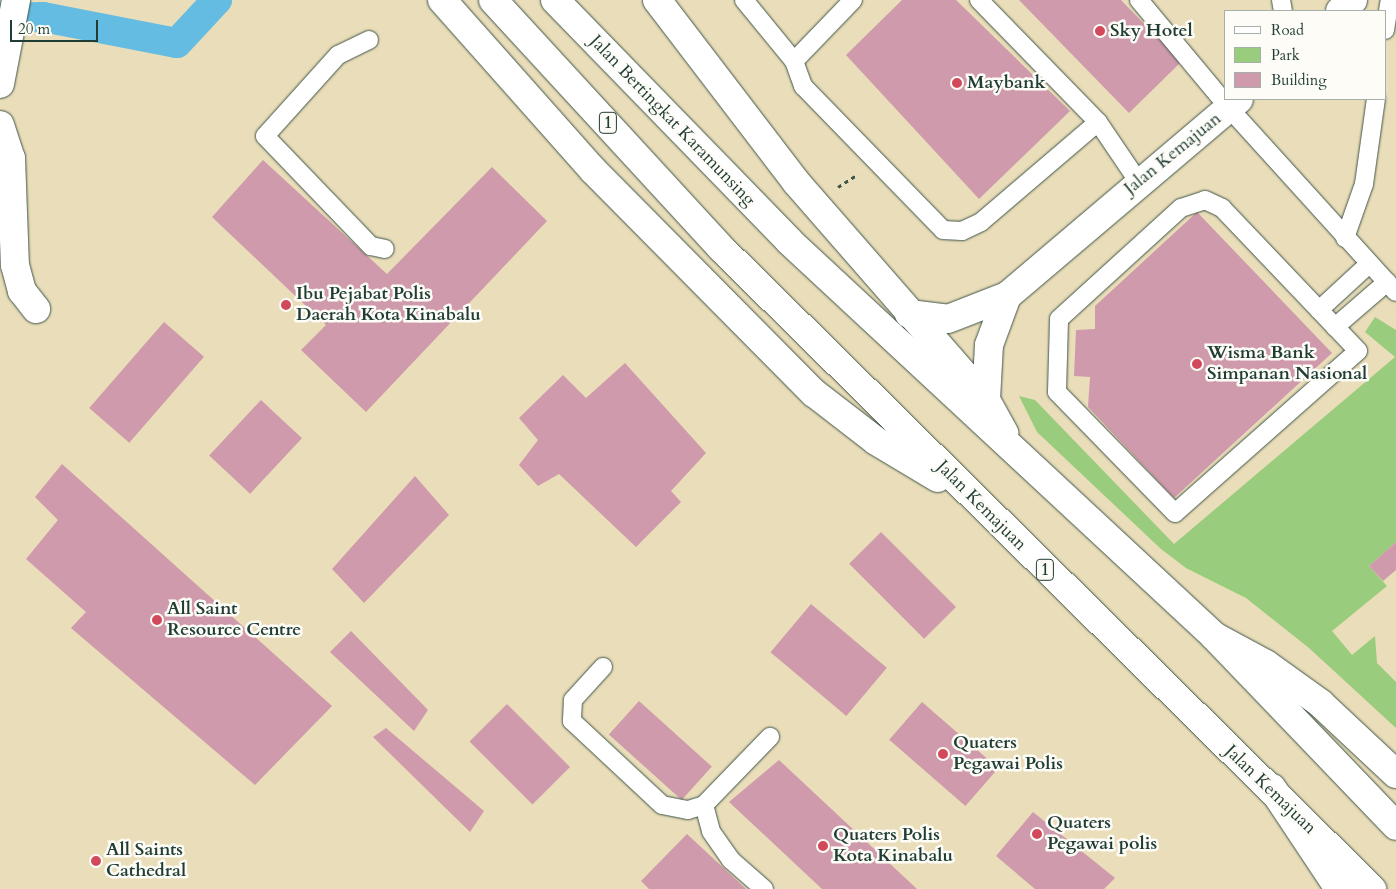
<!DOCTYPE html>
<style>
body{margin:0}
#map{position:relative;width:1396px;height:889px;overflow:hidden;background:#eaddb9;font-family:Cardo,serif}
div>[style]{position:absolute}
.green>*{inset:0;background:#99cc7d}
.canal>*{height:30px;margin:-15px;padding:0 15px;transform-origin:15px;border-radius:15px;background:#65bce2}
.building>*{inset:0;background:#cf9aab;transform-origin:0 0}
.path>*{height:3px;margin-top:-1.5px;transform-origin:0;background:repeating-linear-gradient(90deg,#3d5548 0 4px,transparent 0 8px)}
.roads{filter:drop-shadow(0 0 1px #3d5548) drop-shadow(0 0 1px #3d5548)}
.lane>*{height:18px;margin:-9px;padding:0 9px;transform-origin:9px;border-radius:9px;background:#fff}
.secondary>*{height:28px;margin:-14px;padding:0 14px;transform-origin:14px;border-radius:14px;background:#fff}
.primary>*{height:28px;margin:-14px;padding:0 14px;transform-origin:14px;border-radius:14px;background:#fff}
.highway>*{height:28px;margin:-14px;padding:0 14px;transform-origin:14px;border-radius:14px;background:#fff}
.dots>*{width:14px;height:14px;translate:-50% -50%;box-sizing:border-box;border:2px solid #fdfcf7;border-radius:50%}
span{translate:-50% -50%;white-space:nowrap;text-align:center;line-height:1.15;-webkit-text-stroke:5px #fdfcf7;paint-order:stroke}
.shield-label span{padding:1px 4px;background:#fdfcf7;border:1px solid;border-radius:4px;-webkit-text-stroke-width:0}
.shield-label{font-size:16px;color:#1f3d34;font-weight:700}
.poi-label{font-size:18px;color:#1f3d34;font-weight:700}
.left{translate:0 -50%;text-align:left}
.street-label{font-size:18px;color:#1f3d34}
.legend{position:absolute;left:1224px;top:10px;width:162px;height:90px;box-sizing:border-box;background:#fdfcf7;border:1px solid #a4b0a9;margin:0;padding:6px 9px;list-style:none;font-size:15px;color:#1f3d34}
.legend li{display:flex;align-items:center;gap:10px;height:25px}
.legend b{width:25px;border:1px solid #a4b0a9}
.scale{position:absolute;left:10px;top:20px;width:88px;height:22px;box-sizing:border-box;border:2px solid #1f3d34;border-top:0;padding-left:6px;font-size:15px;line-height:18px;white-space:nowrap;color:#1f3d34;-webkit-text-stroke:4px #fdfcf7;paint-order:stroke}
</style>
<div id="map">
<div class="green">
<i style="clip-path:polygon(1375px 317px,1396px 330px,1396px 542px,1369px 566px,1387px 586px,1332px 631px,1352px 655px,1375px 636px,1377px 663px,1396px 682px,1396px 728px,1309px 648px,1246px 598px,1186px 568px,1161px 549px,1037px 432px,1019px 396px,1035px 400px,1174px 544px,1395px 357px,1365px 332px)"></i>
</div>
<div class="canal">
<i style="left:0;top:18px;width:43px;rotate:-1.3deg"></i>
<i style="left:43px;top:17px;width:136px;rotate:11deg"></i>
<i style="left:177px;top:43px;width:59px;rotate:-47.1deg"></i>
</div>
<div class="building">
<i style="clip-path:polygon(902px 0,956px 0,1070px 111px,979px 199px,846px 55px)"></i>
<i style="clip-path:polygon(1019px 0,1121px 0,1181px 62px,1129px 113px)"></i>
<i style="clip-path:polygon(263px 160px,387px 274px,492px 167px,547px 221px,366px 412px,301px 350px,326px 325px,212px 217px)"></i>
<i style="clip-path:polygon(1197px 212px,1332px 353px,1174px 498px,1088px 407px,1090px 377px,1074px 376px,1076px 330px,1095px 329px,1095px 306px)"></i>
<i style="left:164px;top:322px;width:53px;height:114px;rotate:41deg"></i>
<i style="clip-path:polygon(625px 363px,706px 453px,671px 491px,681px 502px,636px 547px,559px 474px,538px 486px,519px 465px,538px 440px,519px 418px,563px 375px,586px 398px)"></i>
<i style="left:261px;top:400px;width:56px;height:76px;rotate:43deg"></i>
<i style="clip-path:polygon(62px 464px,332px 706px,255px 785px,71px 628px,86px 612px,26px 559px,58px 520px,35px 497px)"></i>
<i style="clip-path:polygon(415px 476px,449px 515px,364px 603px,332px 569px)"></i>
<i style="left:881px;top:532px;width:106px;height:45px;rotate:45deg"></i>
<i style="clip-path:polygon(1396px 542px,1396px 570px,1383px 581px,1369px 566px)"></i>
<i style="left:811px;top:604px;width:99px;height:63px;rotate:40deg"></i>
<i style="clip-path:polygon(351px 631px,428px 710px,414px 731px,330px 652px)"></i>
<i style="left:639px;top:701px;width:98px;height:45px;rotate:42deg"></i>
<i style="left:922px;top:702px;width:101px;height:50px;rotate:41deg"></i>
<i style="left:507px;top:704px;width:89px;height:53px;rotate:45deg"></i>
<i style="clip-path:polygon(386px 728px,484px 811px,470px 832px,373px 737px)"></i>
<i style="clip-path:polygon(779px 760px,917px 889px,822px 889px,729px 802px)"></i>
<i style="clip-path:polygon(1033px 812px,1115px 878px,1104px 889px,1035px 889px,996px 856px)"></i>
<i style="clip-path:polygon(687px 834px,746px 889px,649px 889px,641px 881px)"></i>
</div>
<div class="path">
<i style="left:838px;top:187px;width:24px;rotate:-33deg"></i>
</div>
<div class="roads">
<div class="lane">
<i style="left:744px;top:0;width:79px;rotate:50.7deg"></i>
<i style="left:853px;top:0;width:85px;rotate:134deg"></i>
<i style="left:794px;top:61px;width:27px;rotate:70deg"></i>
<i style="left:803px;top:86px;width:201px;rotate:45.8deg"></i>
<i style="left:943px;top:230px;width:19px;rotate:3deg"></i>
<i style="left:962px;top:231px;width:21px;rotate:-25deg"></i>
<i style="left:981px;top:222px;width:154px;rotate:-40.5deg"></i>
<i style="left:979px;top:0;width:170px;rotate:45.7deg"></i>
<i style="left:1098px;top:122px;width:71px;rotate:55.9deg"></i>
<i style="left:1139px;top:0;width:141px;rotate:50.2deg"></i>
<i style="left:1229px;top:108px;width:248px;rotate:47.8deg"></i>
<i style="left:1281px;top:0;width:11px;rotate:80deg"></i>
<i style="left:1385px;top:30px;width:30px;rotate:-81deg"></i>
<i style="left:369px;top:40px;width:34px;rotate:154deg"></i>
<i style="left:338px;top:55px;width:109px;rotate:132deg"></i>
<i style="left:265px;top:136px;width:153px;rotate:46.1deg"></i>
<i style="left:371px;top:246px;width:14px;rotate:12deg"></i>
<i style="left:1205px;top:200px;width:19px;rotate:25deg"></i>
<i style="left:1222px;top:208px;width:197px;rotate:46.4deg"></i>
<i style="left:1358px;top:351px;width:244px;rotate:138.5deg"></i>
<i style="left:1175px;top:513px;width:169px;rotate:-134.3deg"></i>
<i style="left:1057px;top:392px;width:73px;rotate:-88.4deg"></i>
<i style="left:1059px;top:319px;width:165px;rotate:-42.3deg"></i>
<i style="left:1181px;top:208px;width:25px;rotate:-18deg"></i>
<i style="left:1345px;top:238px;width:57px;rotate:-70.6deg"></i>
<i style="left:1364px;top:184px;width:86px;rotate:-82deg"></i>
<i style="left:1319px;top:310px;width:67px;rotate:-42.6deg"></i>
<i style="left:1335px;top:327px;width:69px;rotate:-40.9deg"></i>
<i style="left:603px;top:667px;width:45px;rotate:132.3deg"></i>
<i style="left:573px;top:700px;width:21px;rotate:93deg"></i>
<i style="left:572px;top:721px;width:123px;rotate:43deg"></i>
<i style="left:662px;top:805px;width:26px;rotate:11deg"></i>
<i style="left:688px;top:810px;width:17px;rotate:-17deg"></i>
<i style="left:764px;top:889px;width:44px;rotate:-138.7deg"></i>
<i style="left:731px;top:860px;width:35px;rotate:-125deg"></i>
<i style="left:711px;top:831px;width:27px;rotate:-105deg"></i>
<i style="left:704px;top:805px;width:95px;rotate:-45.9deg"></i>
</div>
<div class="secondary">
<i style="left:1340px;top:11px;width:17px;rotate:-40deg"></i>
<i style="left:909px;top:314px;width:39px;rotate:7deg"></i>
<i style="left:948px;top:319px;width:63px;rotate:-21.3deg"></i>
<i style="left:986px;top:400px;width:55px;rotate:-86.9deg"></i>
<i style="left:989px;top:345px;width:52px;rotate:-69.8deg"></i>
<i style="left:1007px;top:296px;width:304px;rotate:-40.3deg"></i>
</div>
<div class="primary">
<i style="left:442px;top:0;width:227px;rotate:48.4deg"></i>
<i style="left:593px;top:170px;width:314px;rotate:45.3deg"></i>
<i style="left:814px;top:393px;width:78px;rotate:37.7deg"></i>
<i style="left:876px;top:441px;width:72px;rotate:30.8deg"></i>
<i style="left:493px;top:0;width:337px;rotate:47.4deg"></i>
<i style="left:721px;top:248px;width:914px;rotate:44.56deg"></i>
<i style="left:555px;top:0;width:336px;rotate:45.8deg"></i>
<i style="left:789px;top:241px;width:580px;rotate:42.9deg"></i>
<i style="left:1214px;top:636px;width:263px;rotate:46.2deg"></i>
<i style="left:657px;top:0;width:229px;rotate:52.6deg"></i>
<i style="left:796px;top:182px;width:289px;rotate:48.9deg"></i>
<i style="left:986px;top:400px;width:38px;rotate:61deg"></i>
<i style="left:0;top:84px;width:86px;rotate:-79.2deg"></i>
<i style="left:0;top:125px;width:35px;rotate:72deg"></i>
<i style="left:11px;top:158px;width:107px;rotate:87.9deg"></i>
<i style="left:15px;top:265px;width:27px;rotate:75deg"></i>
<i style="left:22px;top:291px;width:23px;rotate:52deg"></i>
</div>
<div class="highway">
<i style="left:1214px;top:636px;width:59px;rotate:28.3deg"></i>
<i style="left:1266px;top:664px;width:67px;rotate:35.8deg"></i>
<i style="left:1320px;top:703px;width:104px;rotate:43.1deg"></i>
<i style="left:1272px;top:788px;width:121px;rotate:56.4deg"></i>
</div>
</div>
<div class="dots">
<i style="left:1100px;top:31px;background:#d1495b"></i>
<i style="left:957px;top:83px;background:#d1495b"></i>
<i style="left:286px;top:305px;background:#d1495b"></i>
<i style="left:1197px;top:364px;background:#d1495b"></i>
<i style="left:157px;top:620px;background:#d1495b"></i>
<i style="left:943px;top:754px;background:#d1495b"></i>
<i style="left:1037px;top:834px;background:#d1495b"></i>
<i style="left:823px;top:846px;background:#d1495b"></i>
<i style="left:96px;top:861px;background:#d1495b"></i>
</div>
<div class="shield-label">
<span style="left:608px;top:123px">1</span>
<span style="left:1045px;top:570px">1</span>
</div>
<div class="poi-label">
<span class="left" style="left:1110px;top:31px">Sky Hotel</span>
<span class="left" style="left:967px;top:83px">Maybank</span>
<span class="left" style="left:296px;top:305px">Ibu Pejabat Polis<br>Daerah Kota Kinabalu</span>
<span class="left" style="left:1207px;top:364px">Wisma Bank<br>Simpanan Nasional</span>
<span class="left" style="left:167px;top:620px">All Saint<br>Resource Centre</span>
<span class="left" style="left:953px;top:754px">Quaters<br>Pegawai Polis</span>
<span class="left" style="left:1047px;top:834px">Quaters<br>Pegawai polis</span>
<span class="left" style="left:833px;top:846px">Quaters Polis<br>Kota Kinabalu</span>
<span class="left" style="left:106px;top:861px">All Saints<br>Cathedral</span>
</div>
<div class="street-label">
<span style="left:672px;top:121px;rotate:46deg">Jalan Bertingkat Karamunsing</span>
<span style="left:1173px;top:154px;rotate:-39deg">Jalan Kemajuan</span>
<span style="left:981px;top:506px;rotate:45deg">Jalan Kemajuan</span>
<span style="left:1270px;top:790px;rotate:44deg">Jalan Kemajuan</span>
</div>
<ul class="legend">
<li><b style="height:6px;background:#fff"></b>Road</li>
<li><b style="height:14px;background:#99cc7d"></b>Park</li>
<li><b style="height:14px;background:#cf9aab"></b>Building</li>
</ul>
<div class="scale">20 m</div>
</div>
